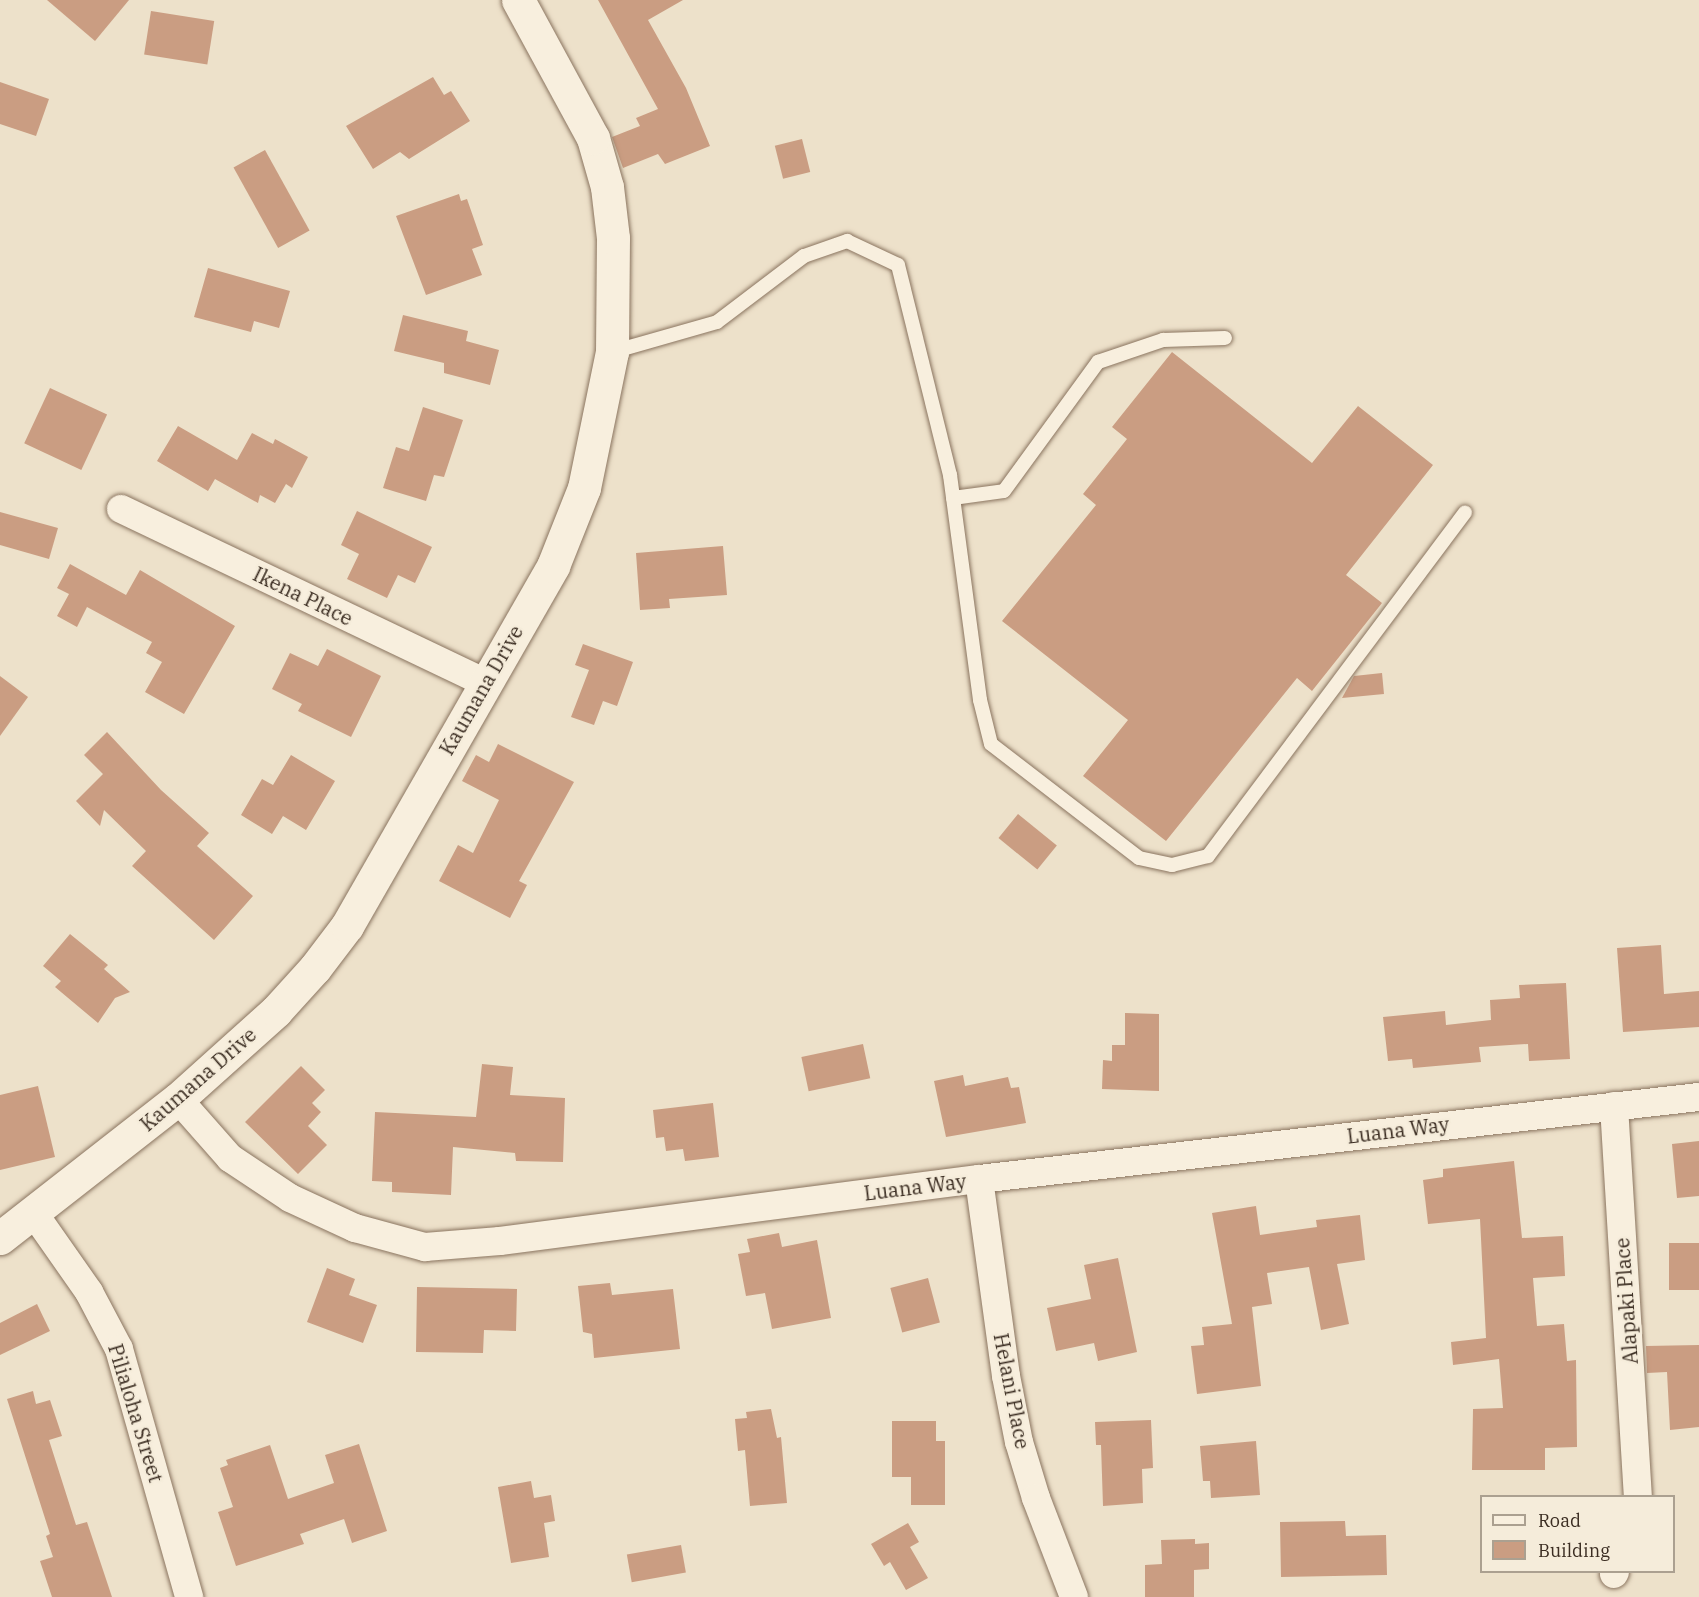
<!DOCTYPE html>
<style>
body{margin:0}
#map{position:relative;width:1699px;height:1597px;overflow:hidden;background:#ede1ca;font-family:"IBM Plex Serif",serif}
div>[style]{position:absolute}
.building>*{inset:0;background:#ca9d82;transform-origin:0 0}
.roads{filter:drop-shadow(0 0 2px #8a745f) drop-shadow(0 0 2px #8a745f)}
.lane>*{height:14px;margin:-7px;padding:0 7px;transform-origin:7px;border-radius:7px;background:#f8efde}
.street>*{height:28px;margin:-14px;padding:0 14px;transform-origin:14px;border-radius:14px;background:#f8efde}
.secondary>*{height:33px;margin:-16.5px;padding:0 16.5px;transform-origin:16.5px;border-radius:16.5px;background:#f8efde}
span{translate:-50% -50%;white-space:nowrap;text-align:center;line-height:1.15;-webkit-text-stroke:4.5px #f5ecda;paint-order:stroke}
.street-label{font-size:20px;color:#3b2d22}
.legend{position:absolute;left:1480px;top:1495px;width:195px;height:78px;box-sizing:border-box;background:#f5ecda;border:2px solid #aba090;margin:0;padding:8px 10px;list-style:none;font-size:18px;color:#3b2d22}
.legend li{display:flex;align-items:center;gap:12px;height:30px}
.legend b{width:30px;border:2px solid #aba090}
</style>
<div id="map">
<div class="building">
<i style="clip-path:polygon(47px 0,129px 0,95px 41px)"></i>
<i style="clip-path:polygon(598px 0,683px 0,648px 20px,686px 88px,710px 146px,665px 164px,658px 154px,623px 168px,612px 137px,640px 126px,636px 118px,658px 109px)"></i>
<i style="left:151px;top:11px;width:64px;height:44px;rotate:9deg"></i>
<i style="clip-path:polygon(433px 77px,444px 95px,451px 91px,470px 121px,409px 159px,400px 152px,373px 169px,346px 126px)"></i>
<i style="clip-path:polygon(0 82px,49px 99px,36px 136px,0 124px)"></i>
<i style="left:802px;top:139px;width:34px;height:28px;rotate:76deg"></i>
<i style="left:265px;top:150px;width:92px;height:36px;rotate:61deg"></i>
<i style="clip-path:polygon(459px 194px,461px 201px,467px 199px,483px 245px,472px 249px,482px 275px,426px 295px,396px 216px)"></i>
<i style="clip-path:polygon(208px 268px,290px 291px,279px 328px,254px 321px,251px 332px,194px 317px)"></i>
<i style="clip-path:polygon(403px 315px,468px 331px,466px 341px,499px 350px,490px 385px,444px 373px,444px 363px,394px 351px)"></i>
<i style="clip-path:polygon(1172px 352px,1312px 463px,1358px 406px,1433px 465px,1346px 575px,1382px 603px,1312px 691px,1297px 678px,1166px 841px,1083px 776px,1128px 720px,1002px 621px,1096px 505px,1083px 494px,1127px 439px,1112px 427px)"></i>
<i style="left:50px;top:388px;width:63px;height:61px;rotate:25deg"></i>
<i style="clip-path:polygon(423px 407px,463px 420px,444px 477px,434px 475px,426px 501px,383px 488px,396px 447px,409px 451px)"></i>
<i style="clip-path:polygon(178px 426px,237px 460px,252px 433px,273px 444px,275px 439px,308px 457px,292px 488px,286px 484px,275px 503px,260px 495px,258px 503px,215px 479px,208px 491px,157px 461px)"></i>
<i style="clip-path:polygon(357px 511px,432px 547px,415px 583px,398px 575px,387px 598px,347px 579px,359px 554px,341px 545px)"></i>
<i style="clip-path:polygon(0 512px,58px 528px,49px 559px,0 545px)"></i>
<i style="clip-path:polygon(723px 546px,727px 595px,669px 599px,670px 608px,640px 610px,636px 553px)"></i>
<i style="clip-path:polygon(70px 564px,126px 595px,140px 570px,235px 626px,184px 714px,145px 692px,162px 662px,146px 653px,152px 642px,87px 607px,77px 627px,57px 616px,69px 594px,57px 588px)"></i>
<i style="clip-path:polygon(583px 644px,633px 662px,617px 706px,603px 701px,594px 725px,571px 717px,589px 670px,575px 665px)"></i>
<i style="clip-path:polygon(327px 649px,381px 676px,351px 737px,298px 711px,302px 704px,272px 689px,290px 653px,318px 666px)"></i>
<i style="clip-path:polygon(1382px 673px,1384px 694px,1342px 698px,1354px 676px)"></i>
<i style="clip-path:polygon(0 676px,28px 697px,0 736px)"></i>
<i style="clip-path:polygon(107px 732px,161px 790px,209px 833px,197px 846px,253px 896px,214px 940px,132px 866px,146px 851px,104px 810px,100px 826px,76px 801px,103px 774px,84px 755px)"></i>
<i style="clip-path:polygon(498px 744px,574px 782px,519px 881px,527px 885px,510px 918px,439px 881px,458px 845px,473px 853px,499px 800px,462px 781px,476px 755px,489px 762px)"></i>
<i style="clip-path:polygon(291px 755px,335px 781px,306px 830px,283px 816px,272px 834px,241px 815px,262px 779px,273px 785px)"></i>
<i style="left:1018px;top:814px;width:50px;height:31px;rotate:39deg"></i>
<i style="clip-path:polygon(70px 934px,108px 965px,104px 969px,130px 992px,115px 998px,98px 1023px,55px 987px,61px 981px,43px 966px)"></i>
<i style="clip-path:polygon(1661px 945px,1664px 994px,1699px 991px,1699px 1027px,1623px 1032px,1617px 948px)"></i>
<i style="clip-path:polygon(1566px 983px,1570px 1059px,1529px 1061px,1528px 1044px,1479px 1047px,1481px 1062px,1413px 1068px,1412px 1059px,1388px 1061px,1383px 1017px,1445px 1011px,1446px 1025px,1491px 1020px,1490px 1000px,1520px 998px,1519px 985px)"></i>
<i style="clip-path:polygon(1125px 1013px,1159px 1014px,1159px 1091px,1102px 1089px,1103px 1060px,1112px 1061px,1112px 1045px,1125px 1045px)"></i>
<i style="left:863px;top:1044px;width:35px;height:63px;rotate:78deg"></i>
<i style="clip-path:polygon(482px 1064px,513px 1067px,510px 1095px,565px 1098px,563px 1162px,516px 1161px,515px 1153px,453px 1147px,451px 1195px,392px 1192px,392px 1182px,372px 1181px,375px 1112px,476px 1117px)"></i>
<i style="clip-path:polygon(301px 1066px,325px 1090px,312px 1103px,321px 1112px,308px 1126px,327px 1145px,298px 1174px,245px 1122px)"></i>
<i style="clip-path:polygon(963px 1075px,965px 1086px,1008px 1077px,1011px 1088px,1019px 1087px,1026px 1123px,946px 1137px,934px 1081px)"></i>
<i style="clip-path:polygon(38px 1086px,55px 1157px,0 1170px,0 1095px)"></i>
<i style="clip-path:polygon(713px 1103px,719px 1157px,685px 1161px,683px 1149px,666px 1151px,664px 1137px,656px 1138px,653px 1110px)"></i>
<i style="clip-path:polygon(1699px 1141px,1699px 1196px,1677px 1198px,1672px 1144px)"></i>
<i style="clip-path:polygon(1514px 1161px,1522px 1238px,1563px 1236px,1565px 1276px,1533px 1278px,1537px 1326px,1564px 1324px,1567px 1361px,1576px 1360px,1577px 1447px,1545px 1448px,1545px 1470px,1472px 1470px,1473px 1409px,1503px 1408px,1499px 1359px,1453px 1365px,1451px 1342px,1486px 1338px,1480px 1219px,1428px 1224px,1423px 1180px,1443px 1177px,1443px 1169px)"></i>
<i style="clip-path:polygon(1256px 1206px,1260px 1235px,1317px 1227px,1316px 1220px,1360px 1215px,1365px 1260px,1337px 1264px,1349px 1324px,1321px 1330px,1309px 1267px,1267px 1273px,1272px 1304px,1252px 1307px,1261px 1386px,1197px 1394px,1191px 1346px,1204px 1345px,1202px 1327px,1232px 1324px,1212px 1213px)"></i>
<i style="clip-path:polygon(779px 1233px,782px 1247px,817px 1240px,831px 1318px,772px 1329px,765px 1293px,746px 1296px,738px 1254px,750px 1252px,747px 1239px)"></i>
<i style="left:1699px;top:1243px;width:47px;height:30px;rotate:90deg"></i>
<i style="clip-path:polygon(1118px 1258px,1137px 1352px,1098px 1361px,1094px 1343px,1056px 1351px,1047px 1308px,1091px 1299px,1084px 1265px)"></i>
<i style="clip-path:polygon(327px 1268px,355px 1279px,349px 1295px,377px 1305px,363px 1343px,307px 1322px)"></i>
<i style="left:928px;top:1278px;width:46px;height:39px;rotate:75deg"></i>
<i style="clip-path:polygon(610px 1283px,612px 1295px,673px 1289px,680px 1349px,594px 1358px,592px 1334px,583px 1332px,578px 1286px)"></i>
<i style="clip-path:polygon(417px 1287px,517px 1289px,516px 1331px,484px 1330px,483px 1353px,416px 1352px)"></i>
<i style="clip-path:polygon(37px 1304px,50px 1331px,0 1355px,0 1323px)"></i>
<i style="clip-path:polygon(1699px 1345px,1699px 1427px,1670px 1430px,1667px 1372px,1647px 1373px,1646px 1346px)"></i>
<i style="clip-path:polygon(33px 1391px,36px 1404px,50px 1400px,62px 1436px,49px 1440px,76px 1525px,87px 1522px,112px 1597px,52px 1597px,40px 1561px,53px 1557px,46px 1536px,50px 1534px,7px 1399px)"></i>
<i style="clip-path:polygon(771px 1409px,777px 1438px,781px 1437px,787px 1503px,750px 1506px,745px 1450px,738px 1451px,735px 1419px,747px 1418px,746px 1412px)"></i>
<i style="clip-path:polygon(1151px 1420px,1153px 1468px,1142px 1469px,1143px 1503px,1103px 1506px,1101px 1445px,1096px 1445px,1095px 1422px)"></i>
<i style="clip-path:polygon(892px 1421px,936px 1421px,936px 1441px,945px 1441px,945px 1505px,911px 1505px,911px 1477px,892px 1477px)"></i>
<i style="clip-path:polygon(1256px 1441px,1260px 1495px,1211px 1498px,1210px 1481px,1203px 1481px,1200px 1446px)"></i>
<i style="clip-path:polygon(359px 1444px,387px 1531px,352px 1543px,344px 1519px,300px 1534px,304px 1544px,236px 1566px,218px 1512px,233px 1507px,220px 1468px,228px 1465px,226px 1460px,270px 1445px,288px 1499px,334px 1483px,325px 1455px)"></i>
<i style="clip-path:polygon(531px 1481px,534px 1498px,551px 1495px,555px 1521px,544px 1523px,549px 1557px,511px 1563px,498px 1487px)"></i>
<i style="clip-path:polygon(1345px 1521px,1346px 1536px,1386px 1535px,1387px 1575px,1281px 1577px,1280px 1522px)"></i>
<i style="clip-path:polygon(908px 1523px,919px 1542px,910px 1547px,928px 1578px,906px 1590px,890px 1562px,884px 1566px,871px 1544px)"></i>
<i style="clip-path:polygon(1195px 1539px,1195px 1544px,1209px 1543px,1209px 1569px,1194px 1570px,1194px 1597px,1145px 1597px,1145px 1565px,1162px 1564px,1161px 1540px)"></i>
<i style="left:681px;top:1545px;width:28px;height:55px;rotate:80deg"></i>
</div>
<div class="roads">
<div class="lane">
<i style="left:612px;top:352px;width:109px;rotate:-15.9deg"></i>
<i style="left:717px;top:322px;width:109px;rotate:-37.2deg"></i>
<i style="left:804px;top:256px;width:46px;rotate:-19.2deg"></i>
<i style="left:847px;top:241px;width:56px;rotate:25.2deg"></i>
<i style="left:898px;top:265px;width:216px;rotate:76.1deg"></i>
<i style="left:950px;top:475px;width:227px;rotate:82.4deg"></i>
<i style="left:980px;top:700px;width:45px;rotate:76deg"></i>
<i style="left:991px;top:744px;width:187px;rotate:37.6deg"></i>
<i style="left:1139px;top:858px;width:34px;rotate:12deg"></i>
<i style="left:1172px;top:865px;width:37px;rotate:-14deg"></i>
<i style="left:1208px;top:856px;width:429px;rotate:-53.2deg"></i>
<i style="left:953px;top:498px;width:51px;rotate:-7.8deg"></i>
<i style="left:1004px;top:491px;width:160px;rotate:-53.9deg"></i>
<i style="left:1098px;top:362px;width:69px;rotate:-18.7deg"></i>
<i style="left:1163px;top:340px;width:62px;rotate:-1.8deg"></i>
</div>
<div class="street">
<i style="left:121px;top:509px;width:402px;rotate:25.5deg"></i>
<i style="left:178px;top:1099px;width:79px;rotate:48.6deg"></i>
<i style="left:230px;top:1158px;width:72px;rotate:33.7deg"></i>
<i style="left:290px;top:1198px;width:72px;rotate:24.8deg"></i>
<i style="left:355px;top:1228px;width:73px;rotate:15.2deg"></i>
<i style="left:425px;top:1247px;width:75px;rotate:-4.6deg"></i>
<i style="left:500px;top:1241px;width:483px;rotate:-7.4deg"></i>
<i style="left:979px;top:1179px;width:725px;rotate:-6.5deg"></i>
<i style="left:1614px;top:1106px;width:391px;rotate:86.5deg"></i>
<i style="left:979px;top:1179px;width:199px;rotate:82.2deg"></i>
<i style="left:1006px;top:1376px;width:67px;rotate:78.9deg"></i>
<i style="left:1019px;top:1442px;width:59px;rotate:73.1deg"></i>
<i style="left:1036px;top:1498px;width:106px;rotate:69deg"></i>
<i style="left:33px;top:1212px;width:98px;rotate:55deg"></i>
<i style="left:89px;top:1292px;width:64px;rotate:62.2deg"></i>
<i style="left:119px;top:1349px;width:258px;rotate:74.2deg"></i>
<i style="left:1614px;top:1574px;width:2px;rotate:-63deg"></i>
</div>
<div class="secondary">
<i style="left:0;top:1238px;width:226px;rotate:-38deg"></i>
<i style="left:178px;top:1099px;width:132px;rotate:-41.9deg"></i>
<i style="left:276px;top:1011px;width:58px;rotate:-47.8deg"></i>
<i style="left:315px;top:968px;width:53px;rotate:-52.7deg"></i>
<i style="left:347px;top:926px;width:415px;rotate:-60.2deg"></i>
<i style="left:553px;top:566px;width:84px;rotate:-68.3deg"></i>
<i style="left:584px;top:488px;width:139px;rotate:-78.4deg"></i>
<i style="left:612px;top:352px;width:114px;rotate:-89.5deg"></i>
<i style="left:613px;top:238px;width:51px;rotate:-96.7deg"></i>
<i style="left:607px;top:187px;width:51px;rotate:-105.9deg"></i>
<i style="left:593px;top:138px;width:157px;rotate:-118.5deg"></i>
</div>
</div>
<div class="street-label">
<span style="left:303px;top:596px;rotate:26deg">Ikena Place</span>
<span style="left:481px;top:690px;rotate:-60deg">Kaumana Drive</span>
<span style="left:198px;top:1079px;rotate:-41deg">Kaumana Drive</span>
<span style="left:1398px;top:1130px;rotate:-7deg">Luana Way</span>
<span style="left:915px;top:1187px;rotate:-7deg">Luana Way</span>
<span style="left:1626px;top:1301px;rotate:-94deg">Alapaki Place</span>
<span style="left:1012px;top:1391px;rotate:79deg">Helani Place</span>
<span style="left:136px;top:1413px;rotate:73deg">Pilialoha Street</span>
</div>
<ul class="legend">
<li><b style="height:8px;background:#f8efde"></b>Road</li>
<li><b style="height:16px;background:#ca9d82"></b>Building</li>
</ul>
</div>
